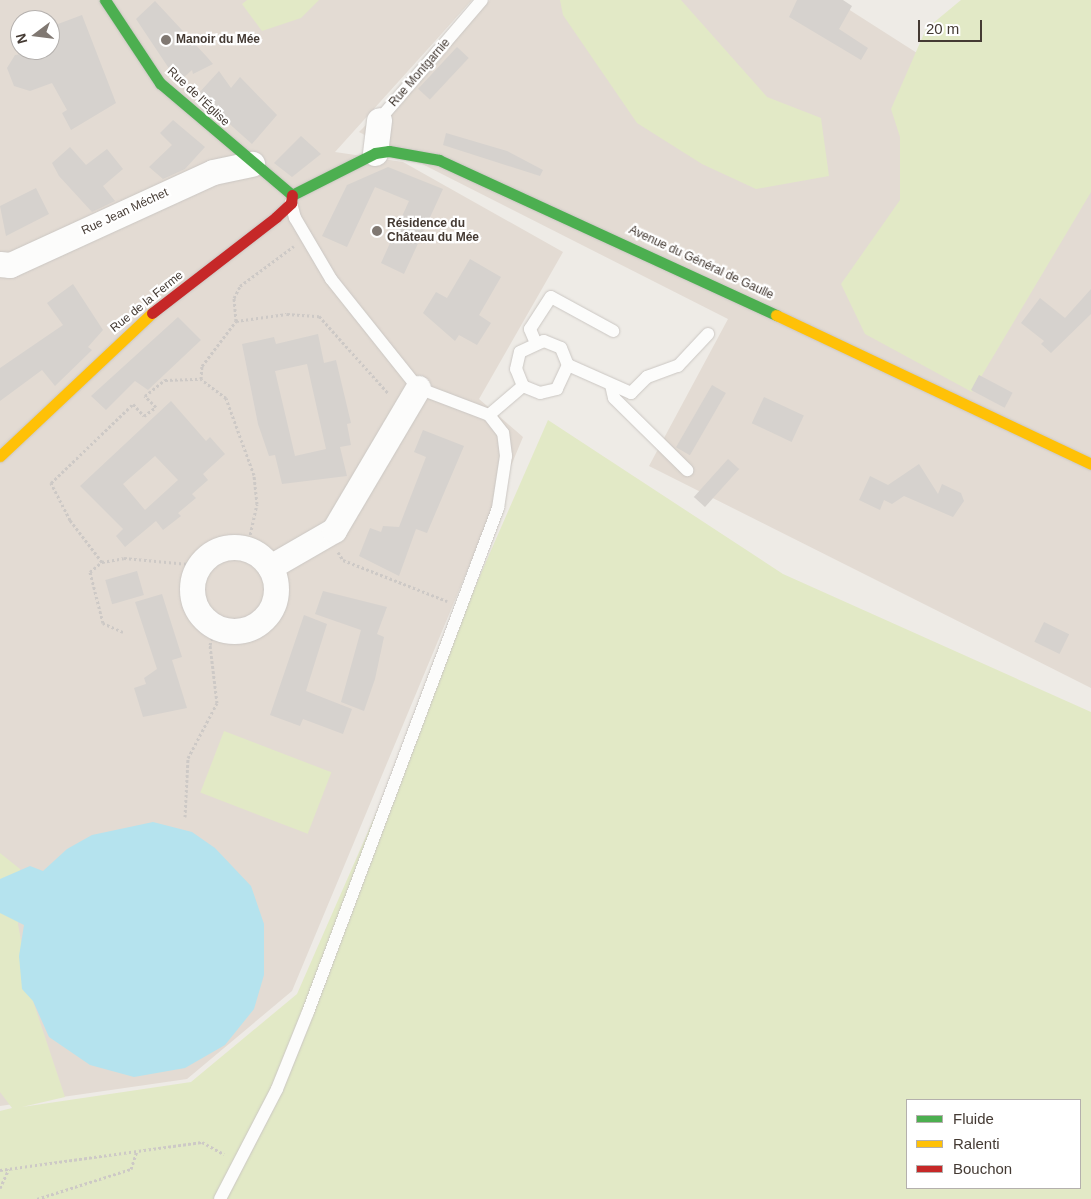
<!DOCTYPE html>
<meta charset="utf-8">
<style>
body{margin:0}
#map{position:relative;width:1091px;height:1199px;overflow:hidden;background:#eeebe6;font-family:Arial,sans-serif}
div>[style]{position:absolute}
.residential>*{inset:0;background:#e3dbd3}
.green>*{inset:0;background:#e2e9c6;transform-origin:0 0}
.water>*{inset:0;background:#b5e3ee}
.building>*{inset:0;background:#d6d2ce;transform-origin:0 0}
.path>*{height:3px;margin-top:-1.5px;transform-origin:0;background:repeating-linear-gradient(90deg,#cdc9c6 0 2.5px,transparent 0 5px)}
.roads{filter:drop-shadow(0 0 1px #cbc7c3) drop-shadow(0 0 1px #cbc7c3)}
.lane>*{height:12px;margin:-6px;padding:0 6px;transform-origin:6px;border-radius:6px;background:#fcfcfb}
.street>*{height:25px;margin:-12.5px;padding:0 12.5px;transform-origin:12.5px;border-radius:12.5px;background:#fcfcfb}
.street>.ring{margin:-12.5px;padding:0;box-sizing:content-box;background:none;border:25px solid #fcfcfb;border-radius:50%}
.fast>*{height:11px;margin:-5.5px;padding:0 5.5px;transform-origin:5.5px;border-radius:5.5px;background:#4caf50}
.slow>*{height:11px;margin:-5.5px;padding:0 5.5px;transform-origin:5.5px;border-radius:5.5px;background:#ffc107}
.jam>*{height:11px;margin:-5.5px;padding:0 5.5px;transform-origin:5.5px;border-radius:5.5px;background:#c62828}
.dots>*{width:14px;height:14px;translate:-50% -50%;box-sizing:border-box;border:2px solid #fff;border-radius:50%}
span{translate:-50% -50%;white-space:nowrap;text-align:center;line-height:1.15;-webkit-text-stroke:4.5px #fff;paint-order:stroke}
.poi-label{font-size:12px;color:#443a33;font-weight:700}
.left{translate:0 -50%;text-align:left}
.street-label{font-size:12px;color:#443a33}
.legend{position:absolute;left:906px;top:1099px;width:175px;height:90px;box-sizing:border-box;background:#fff;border:1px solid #b4b0ad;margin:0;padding:6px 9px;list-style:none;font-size:15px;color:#443a33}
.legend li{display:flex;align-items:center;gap:10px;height:25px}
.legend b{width:25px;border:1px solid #b4b0ad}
.north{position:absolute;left:10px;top:10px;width:50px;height:50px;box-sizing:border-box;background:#fff;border:1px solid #b4b0ad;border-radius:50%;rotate:255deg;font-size:14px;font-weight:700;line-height:20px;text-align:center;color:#443a33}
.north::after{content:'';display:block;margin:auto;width:18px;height:22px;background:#807872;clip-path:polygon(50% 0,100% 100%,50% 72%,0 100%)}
.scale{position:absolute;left:918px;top:20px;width:64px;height:22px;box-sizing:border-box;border:2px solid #443a33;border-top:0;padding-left:6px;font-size:15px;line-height:18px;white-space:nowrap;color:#443a33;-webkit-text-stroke:4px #fff;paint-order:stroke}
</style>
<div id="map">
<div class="residential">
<i style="clip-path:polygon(evenodd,0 0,472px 0,335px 152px,403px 162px,563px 252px,479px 399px,523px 437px,292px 991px,187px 1079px,0 1106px,0 0,20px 20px,50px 20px,50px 50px,20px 50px,20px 20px)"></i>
<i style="clip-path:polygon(490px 0,834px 0,1091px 164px,1091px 688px,649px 466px,728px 319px,359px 132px)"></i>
</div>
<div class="green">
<i style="clip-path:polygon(247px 0,319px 0,301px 18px,262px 31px,242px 4px)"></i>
<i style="clip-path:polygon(560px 0,681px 0,767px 97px,821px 118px,829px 176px,756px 189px,702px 164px,637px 123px,563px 15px)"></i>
<i style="clip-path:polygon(961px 0,1091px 0,1091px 192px,972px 392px,865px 334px,841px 284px,900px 200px,900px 137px,891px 109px,926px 29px)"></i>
<i style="clip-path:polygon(evenodd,548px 420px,783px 574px,1091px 712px,1091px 1199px,0 1199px,0 1111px,12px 1108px,0 1092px,0 853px,20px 869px,18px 924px,31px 995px,65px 1097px,22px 1107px,191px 1082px,297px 994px,548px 420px,907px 1100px,1080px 1100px,1080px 1188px,907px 1188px,907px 1100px)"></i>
<i style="left:224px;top:731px;width:115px;height:66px;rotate:21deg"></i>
</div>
<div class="water">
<i style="clip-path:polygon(153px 822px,192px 832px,215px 848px,251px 886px,264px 924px,264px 975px,254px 1009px,225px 1045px,185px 1068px,134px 1077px,90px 1065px,49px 1037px,33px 1001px,22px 989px,19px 956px,24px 925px,0 913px,0 879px,30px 866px,43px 871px,67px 849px,92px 835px)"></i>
</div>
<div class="building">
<i style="clip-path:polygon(797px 0,843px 0,852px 6px,839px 29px,868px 48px,861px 60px,789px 17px)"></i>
<i style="clip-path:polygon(155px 1px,207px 57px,213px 64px,193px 74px,192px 70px,181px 80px,172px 73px,136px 19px)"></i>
<i style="clip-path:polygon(82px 15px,116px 103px,71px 130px,62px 113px,67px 110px,52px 83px,30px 91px,14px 86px,7px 68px,15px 55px,50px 50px,50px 27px)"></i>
<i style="left:457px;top:47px;width:16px;height:57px;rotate:43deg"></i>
<i style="clip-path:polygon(219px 71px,231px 88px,240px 77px,277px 115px,252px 144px,197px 95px)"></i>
<i style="clip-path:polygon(173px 120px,205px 147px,185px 169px,163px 179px,149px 167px,172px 145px,160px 133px)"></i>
<i style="clip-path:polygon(446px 133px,507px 151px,543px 170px,540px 176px,443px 145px)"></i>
<i style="clip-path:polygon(301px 136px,321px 154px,292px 177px,274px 163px)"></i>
<i style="clip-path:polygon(70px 147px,86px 165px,107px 149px,123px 169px,103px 186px,115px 201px,92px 212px,59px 176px,52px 163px)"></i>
<i style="clip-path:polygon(388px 167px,443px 189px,404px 274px,381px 263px,409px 201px,375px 187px,347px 247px,322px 236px,347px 185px)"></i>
<i style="clip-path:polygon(36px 188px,49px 214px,6px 236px,0 206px)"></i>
<i style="clip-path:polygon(470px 259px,501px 277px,479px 315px,491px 323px,477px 345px,459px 335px,455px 341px,423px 313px,436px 292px,447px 298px)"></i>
<i style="clip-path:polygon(73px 284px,103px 330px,88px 347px,92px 350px,55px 386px,42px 370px,0 401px,0 368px,63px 325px,47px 303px)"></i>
<i style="clip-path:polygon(1091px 289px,1091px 314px,1051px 353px,1041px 344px,1044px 341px,1021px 323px,1040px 298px,1065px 318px)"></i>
<i style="clip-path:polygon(178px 317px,201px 340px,148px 390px,135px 381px,106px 410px,91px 396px)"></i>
<i style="clip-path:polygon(evenodd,318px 334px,324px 363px,336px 360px,351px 423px,347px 424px,351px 445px,340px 447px,347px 476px,282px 484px,275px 455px,269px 456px,258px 424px,242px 344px,274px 337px,276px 344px,318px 334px,307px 364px,326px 449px,295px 456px,275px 371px,307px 364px)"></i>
<i style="left:979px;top:375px;width:38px;height:17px;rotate:28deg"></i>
<i style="left:712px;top:385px;width:16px;height:72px;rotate:30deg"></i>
<i style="left:764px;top:397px;width:44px;height:29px;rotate:25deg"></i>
<i style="clip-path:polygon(evenodd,171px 401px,206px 441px,210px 437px,225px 454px,203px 474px,208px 480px,192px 494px,196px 498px,178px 513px,181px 516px,163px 530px,156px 521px,125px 547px,116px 536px,123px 529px,80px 486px,171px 401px,155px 456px,178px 480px,145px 510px,123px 484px,155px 456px)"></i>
<i style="clip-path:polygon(423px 430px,464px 446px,427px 533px,416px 529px,399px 576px,359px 556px,370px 528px,381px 532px,383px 526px,399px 527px,426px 457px,414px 452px)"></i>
<i style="left:728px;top:459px;width:15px;height:51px;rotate:42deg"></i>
<i style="clip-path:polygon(919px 464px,938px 494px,942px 484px,961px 493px,964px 501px,953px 517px,904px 496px,892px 504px,884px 500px,880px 510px,859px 500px,870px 476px,888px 485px)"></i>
<i style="left:137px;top:571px;width:25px;height:33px;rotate:74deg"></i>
<i style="clip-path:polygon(323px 591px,387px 607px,377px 634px,384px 637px,375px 679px,364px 711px,341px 702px,361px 630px,315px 614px)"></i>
<i style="clip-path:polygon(162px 594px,182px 657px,172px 660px,187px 708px,143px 717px,134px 688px,146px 684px,144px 678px,157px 669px,135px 602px)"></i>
<i style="clip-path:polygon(304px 615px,327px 624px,306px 691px,352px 709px,343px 734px,303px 719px,300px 726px,270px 715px)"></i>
<i style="left:1044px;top:622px;width:28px;height:22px;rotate:26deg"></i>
</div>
<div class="path">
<i style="left:236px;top:321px;width:51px;rotate:-7.8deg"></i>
<i style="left:287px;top:314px;width:32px;rotate:4deg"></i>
<i style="left:319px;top:316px;width:103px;rotate:48.1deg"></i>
<i style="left:247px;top:549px;width:46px;rotate:-77.5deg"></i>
<i style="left:257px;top:504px;width:29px;rotate:-96deg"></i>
<i style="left:254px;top:475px;width:82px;rotate:-110deg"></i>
<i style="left:226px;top:398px;width:31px;rotate:-143deg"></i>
<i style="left:201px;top:379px;width:13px;rotate:-86deg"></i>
<i style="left:202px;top:366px;width:56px;rotate:-52.9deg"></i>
<i style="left:236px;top:321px;width:23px;rotate:-95deg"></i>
<i style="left:234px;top:298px;width:13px;rotate:-63deg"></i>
<i style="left:240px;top:286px;width:67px;rotate:-36.5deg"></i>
<i style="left:338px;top:552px;width:9px;rotate:58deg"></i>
<i style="left:343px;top:560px;width:112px;rotate:21.5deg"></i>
<i style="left:102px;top:562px;width:53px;rotate:-127.3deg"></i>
<i style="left:70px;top:520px;width:42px;rotate:-117.2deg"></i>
<i style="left:51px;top:483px;width:114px;rotate:-43.9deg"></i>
<i style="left:133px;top:404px;width:16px;rotate:47deg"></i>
<i style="left:144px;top:416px;width:15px;rotate:-37deg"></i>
<i style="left:156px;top:407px;width:16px;rotate:-135deg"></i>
<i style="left:145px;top:396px;width:26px;rotate:-39deg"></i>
<i style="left:165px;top:380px;width:36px;rotate:-2deg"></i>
<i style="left:123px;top:632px;width:22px;rotate:-156deg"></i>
<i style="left:103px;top:623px;width:53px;rotate:-104.3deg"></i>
<i style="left:90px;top:572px;width:16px;rotate:-40deg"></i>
<i style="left:102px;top:562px;width:22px;rotate:-10deg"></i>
<i style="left:124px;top:558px;width:75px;rotate:5.3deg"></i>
<i style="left:185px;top:817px;width:59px;rotate:-87.1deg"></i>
<i style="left:188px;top:758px;width:62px;rotate:-62.2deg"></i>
<i style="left:217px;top:703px;width:58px;rotate:-96.9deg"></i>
<i style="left:210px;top:645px;width:19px;rotate:-74deg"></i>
<i style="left:0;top:1170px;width:204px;rotate:-7.9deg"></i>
<i style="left:202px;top:1142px;width:25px;rotate:29deg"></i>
<i style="left:0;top:1188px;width:21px;rotate:-65deg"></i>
<i style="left:37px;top:1199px;width:99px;rotate:-17.7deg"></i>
<i style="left:131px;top:1169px;width:19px;rotate:-72deg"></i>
</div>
<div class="roads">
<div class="lane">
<i style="left:379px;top:120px;width:158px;rotate:-49.4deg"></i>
<i style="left:535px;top:341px;width:13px;rotate:-113deg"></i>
<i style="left:530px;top:329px;width:38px;rotate:-57deg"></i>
<i style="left:551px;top:297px;width:71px;rotate:28.7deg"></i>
<i style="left:568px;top:365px;width:26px;rotate:115deg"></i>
<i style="left:557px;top:389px;width:17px;rotate:167deg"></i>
<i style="left:540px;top:393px;width:18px;rotate:-158deg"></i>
<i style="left:523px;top:386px;width:18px;rotate:-112deg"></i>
<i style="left:516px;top:369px;width:17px;rotate:-77deg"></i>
<i style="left:520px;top:352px;width:26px;rotate:-25deg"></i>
<i style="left:544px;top:341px;width:18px;rotate:22deg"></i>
<i style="left:561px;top:348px;width:18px;rotate:68deg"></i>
<i style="left:568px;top:365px;width:69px;rotate:24deg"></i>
<i style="left:631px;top:393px;width:23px;rotate:-45deg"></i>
<i style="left:647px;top:377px;width:33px;rotate:-20deg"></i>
<i style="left:678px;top:366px;width:44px;rotate:-46.8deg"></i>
<i style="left:611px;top:385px;width:13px;rotate:77deg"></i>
<i style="left:614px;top:398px;width:103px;rotate:44.6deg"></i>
<i style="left:489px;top:415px;width:45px;rotate:-40.5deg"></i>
<i style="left:220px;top:1199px;width:124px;rotate:-62.6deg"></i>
<i style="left:277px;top:1089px;width:83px;rotate:-68.1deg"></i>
<i style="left:308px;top:1012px;width:539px;rotate:-69.34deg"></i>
<i style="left:498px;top:508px;width:53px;rotate:-81.3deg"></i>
<i style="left:506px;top:456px;width:23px;rotate:-97deg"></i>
<i style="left:503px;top:433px;width:23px;rotate:-128deg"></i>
<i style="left:489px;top:415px;width:76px;rotate:-159.2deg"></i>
<i style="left:418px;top:388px;width:139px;rotate:-128.6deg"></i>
<i style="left:331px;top:279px;width:71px;rotate:-120.5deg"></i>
<i style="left:295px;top:218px;width:16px;rotate:-105deg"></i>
</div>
<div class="street">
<i style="left:375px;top:153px;width:33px;rotate:-83deg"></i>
<i style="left:0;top:264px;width:10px;rotate:6deg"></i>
<i style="left:10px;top:265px;width:223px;rotate:-24.6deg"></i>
<i style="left:213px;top:172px;width:40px;rotate:-12deg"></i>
<i class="ring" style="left:192px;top:547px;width:59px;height:59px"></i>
<i style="left:270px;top:567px;width:74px;rotate:-30deg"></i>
<i style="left:334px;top:530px;width:165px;rotate:-59.4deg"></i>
</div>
<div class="fast">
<i style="left:105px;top:0;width:100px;rotate:56.5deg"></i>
<i style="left:160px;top:83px;width:173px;rotate:40.3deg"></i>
<i style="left:292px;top:195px;width:93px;rotate:-26.8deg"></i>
<i style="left:375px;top:153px;width:14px;rotate:-8deg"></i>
<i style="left:389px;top:151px;width:51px;rotate:10.2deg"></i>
<i style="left:439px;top:160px;width:371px;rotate:24.7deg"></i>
</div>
<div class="slow">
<i style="left:776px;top:315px;width:348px;rotate:25.3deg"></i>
<i style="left:0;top:456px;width:209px;rotate:-43.3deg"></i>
</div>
<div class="jam">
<i style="left:152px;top:313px;width:157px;rotate:-37.7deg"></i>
<i style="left:276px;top:217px;width:21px;rotate:-43deg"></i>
<i style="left:291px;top:203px;width:8px;rotate:-83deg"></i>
</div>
</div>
<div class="dots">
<i style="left:166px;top:40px;background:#807872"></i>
<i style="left:377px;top:231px;background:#807872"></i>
</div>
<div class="poi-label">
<span class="left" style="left:176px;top:40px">Manoir du Mée</span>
<span class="left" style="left:387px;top:231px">Résidence du<br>Château du Mée</span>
</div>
<div class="street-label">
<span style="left:420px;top:73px;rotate:-49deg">Rue Montgarnie</span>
<span style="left:198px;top:97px;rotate:43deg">Rue de l'Église</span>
<span style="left:125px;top:212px;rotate:-25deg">Rue Jean Méchet</span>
<span style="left:701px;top:263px;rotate:25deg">Avenue du Général de Gaulle</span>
<span style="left:147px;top:302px;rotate:-39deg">Rue de la Ferme</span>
</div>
<ul class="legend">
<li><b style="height:6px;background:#4caf50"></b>Fluide</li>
<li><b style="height:6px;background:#ffc107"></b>Ralenti</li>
<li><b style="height:6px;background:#c62828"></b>Bouchon</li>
</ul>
<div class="north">N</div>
<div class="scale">20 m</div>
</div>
